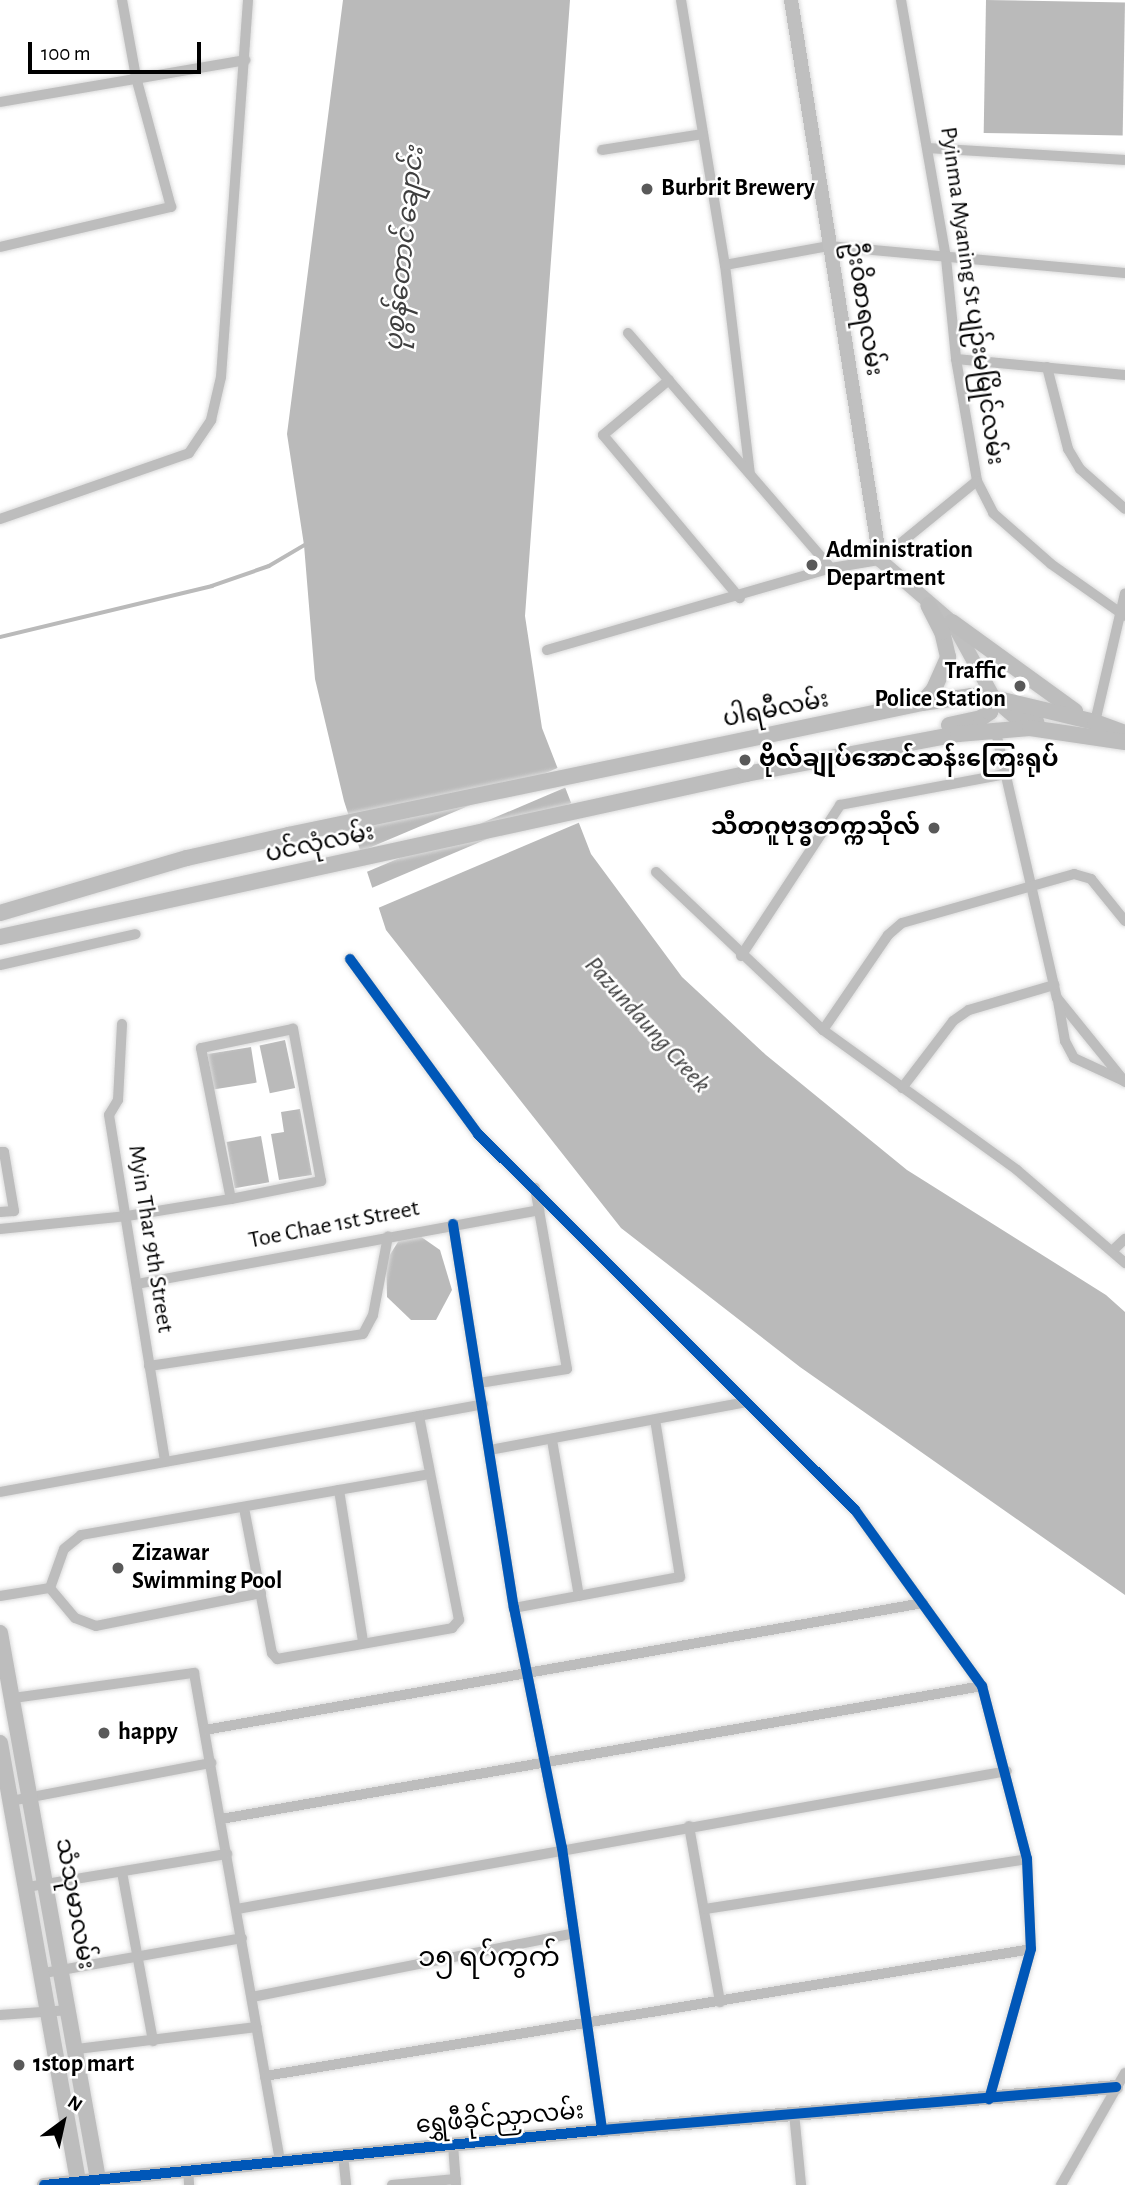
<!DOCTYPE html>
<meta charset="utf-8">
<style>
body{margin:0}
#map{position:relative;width:1125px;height:2185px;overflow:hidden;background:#fff;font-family:"Alegreya Sans","Noto Sans Myanmar",sans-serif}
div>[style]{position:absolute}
.water>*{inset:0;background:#bababa;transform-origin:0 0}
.pier>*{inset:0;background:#fff;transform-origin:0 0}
.stream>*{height:3.5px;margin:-1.75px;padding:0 1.75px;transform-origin:1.75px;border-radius:1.75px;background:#bababa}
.roads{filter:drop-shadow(0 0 2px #dbdbdb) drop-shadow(0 0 2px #dbdbdb)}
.street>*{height:10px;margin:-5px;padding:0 5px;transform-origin:5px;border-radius:5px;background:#bdbdbd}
.secondary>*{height:14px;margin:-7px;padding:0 7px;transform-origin:7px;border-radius:7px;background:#bfbfbf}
.primary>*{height:16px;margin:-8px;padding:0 8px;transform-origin:8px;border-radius:8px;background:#bdbdbd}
.cycleway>*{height:10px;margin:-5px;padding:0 5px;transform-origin:5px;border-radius:5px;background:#0057b8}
.dots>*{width:19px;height:19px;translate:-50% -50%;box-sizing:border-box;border:4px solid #fff;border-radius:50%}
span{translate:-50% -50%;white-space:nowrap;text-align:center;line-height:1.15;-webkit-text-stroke:5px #fff;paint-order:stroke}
.poi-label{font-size:24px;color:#000;font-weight:700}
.left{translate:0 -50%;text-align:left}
.right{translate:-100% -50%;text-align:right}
.street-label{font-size:24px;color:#000}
.water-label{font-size:26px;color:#3e3e3e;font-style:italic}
.quarter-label{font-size:28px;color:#000}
.north{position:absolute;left:28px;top:2087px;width:70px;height:70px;-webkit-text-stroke:5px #fff;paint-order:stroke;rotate:33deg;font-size:19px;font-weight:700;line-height:28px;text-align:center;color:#000}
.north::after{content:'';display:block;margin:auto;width:24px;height:32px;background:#000;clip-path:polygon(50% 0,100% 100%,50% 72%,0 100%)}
.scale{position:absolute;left:28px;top:42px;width:173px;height:32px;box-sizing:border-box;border:4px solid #000;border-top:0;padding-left:9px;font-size:21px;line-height:24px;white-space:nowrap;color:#000;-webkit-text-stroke:5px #fff;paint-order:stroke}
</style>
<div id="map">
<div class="water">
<i style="clip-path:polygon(343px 0,570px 0,525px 616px,542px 728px,591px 854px,682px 977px,766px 1055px,907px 1170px,1106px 1295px,1125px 1312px,1125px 1595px,800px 1367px,621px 1228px,386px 930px,344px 801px,315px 679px,304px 545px,287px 434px)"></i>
<i style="left:986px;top:0;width:139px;height:133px;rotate:1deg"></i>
<i style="left:285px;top:1040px;width:49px;height:26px;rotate:78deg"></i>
<i style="left:251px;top:1047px;width:36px;height:44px;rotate:81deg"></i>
<i style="clip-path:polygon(300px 1109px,312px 1175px,279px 1180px,271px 1134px,284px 1132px,281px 1112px)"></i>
<i style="left:261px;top:1136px;width:47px;height:35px;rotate:80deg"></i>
<i style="clip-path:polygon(417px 1234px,440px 1250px,452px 1290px,436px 1320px,411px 1320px,387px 1297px,386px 1261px,401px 1237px)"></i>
</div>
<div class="pier">
<i style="left:560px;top:767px;width:21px;height:221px;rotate:67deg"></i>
<i style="left:574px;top:802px;width:21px;height:223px;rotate:67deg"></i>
</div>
<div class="stream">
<i style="left:0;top:637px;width:218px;rotate:-13.5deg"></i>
<i style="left:212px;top:586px;width:60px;rotate:-19.3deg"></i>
<i style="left:269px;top:566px;width:45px;rotate:-30.5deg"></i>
</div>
<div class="roads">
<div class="street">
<i style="left:681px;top:0;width:269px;rotate:80.6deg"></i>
<i style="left:725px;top:265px;width:210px;rotate:83.2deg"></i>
<i style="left:901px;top:0;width:262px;rotate:80.1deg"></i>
<i style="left:946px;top:258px;width:101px;rotate:84.3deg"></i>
<i style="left:956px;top:359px;width:124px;rotate:80.2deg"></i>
<i style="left:977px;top:481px;width:36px;rotate:63deg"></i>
<i style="left:993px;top:513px;width:77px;rotate:41.3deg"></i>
<i style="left:1051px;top:564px;width:90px;rotate:35.1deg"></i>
<i style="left:0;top:102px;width:249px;rotate:-9.7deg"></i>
<i style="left:928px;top:148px;width:197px;rotate:3.5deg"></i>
<i style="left:602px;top:150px;width:102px;rotate:-9deg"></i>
<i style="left:0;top:247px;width:176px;rotate:-13.2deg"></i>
<i style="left:171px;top:207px;width:135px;rotate:-105.1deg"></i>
<i style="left:136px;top:77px;width:78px;rotate:-100.3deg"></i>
<i style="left:725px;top:265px;width:106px;rotate:-10.4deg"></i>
<i style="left:829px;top:246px;width:297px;rotate:5.2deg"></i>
<i style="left:628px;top:333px;width:311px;rotate:49.2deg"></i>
<i style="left:956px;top:359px;width:170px;rotate:5.4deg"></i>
<i style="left:1047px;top:367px;width:85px;rotate:75.6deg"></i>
<i style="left:1068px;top:449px;width:23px;rotate:59deg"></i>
<i style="left:1080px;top:469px;width:60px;rotate:41.6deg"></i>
<i style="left:669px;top:380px;width:86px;rotate:140.2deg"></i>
<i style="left:603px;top:435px;width:213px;rotate:50deg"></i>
<i style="left:0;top:519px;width:200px;rotate:-19.2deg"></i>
<i style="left:189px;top:453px;width:40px;rotate:-56deg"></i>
<i style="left:211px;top:420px;width:44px;rotate:-76.9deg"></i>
<i style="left:221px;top:377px;width:378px;rotate:-85.9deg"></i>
<i style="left:547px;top:650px;width:296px;rotate:-16.1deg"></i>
<i style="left:831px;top:568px;width:50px;rotate:-9.3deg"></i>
<i style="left:880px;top:560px;width:125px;rotate:-39.2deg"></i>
<i style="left:1095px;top:722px;width:132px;rotate:-76.9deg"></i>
<i style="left:995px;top:728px;width:277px;rotate:77.1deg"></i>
<i style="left:1057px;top:998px;width:108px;rotate:51deg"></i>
<i style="left:656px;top:872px;width:230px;rotate:43.4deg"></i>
<i style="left:823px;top:1030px;width:239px;rotate:35.8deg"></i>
<i style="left:1017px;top:1170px;width:143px;rotate:40.7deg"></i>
<i style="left:741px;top:956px;width:181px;rotate:-56.7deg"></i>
<i style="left:840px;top:805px;width:169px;rotate:-10.6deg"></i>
<i style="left:350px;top:959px;width:217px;rotate:53.8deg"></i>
<i style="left:478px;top:1134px;width:532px;rotate:44.92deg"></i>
<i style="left:855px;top:1510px;width:217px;rotate:54.2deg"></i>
<i style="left:982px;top:1686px;width:179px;rotate:75.4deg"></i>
<i style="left:1027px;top:1859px;width:90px;rotate:87.5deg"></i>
<i style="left:1031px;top:1949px;width:156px;rotate:105.6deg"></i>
<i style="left:0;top:965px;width:139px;rotate:-12.8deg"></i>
<i style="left:1058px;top:1001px;width:41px;rotate:80.1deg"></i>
<i style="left:1065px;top:1041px;width:19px;rotate:62deg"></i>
<i style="left:1074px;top:1058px;width:55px;rotate:24.7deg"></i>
<i style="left:122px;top:1024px;width:76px;rotate:93deg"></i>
<i style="left:118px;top:1100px;width:17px;rotate:121deg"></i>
<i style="left:109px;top:1115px;width:351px;rotate:80.8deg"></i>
<i style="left:823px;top:1030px;width:115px;rotate:-55.6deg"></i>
<i style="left:888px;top:935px;width:18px;rotate:-41deg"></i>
<i style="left:902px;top:923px;width:179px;rotate:-15.9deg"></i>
<i style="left:1074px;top:874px;width:18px;rotate:16deg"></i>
<i style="left:1091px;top:879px;width:54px;rotate:51deg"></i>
<i style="left:902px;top:1088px;width:84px;rotate:-52.7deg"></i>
<i style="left:953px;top:1021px;width:19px;rotate:-35deg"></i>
<i style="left:969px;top:1010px;width:89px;rotate:-16.4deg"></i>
<i style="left:0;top:1152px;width:4px"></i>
<i style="left:4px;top:1152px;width:60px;rotate:80.4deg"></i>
<i style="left:14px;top:1211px;width:14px;rotate:176deg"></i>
<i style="left:453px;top:1224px;width:389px;rotate:81deg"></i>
<i style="left:514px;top:1608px;width:245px;rotate:78.7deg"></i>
<i style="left:562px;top:1848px;width:285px;rotate:81.9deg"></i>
<i style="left:0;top:1229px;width:128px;rotate:-5.8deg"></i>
<i style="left:127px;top:1216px;width:105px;rotate:-9.3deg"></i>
<i style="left:231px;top:1199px;width:92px;rotate:-11.3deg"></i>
<i style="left:321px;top:1181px;width:155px;rotate:-100.4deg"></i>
<i style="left:293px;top:1029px;width:94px;rotate:168.3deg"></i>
<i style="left:201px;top:1048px;width:154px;rotate:78.8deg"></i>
<i style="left:1112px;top:1251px;width:18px;rotate:-43deg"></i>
<i style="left:137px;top:1284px;width:409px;rotate:-10.4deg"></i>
<i style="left:149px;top:1366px;width:216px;rotate:-8.5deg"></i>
<i style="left:363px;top:1334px;width:21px;rotate:-62deg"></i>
<i style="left:373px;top:1315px;width:80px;rotate:-79.2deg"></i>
<i style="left:479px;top:1383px;width:89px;rotate:-9deg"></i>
<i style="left:567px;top:1369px;width:184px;rotate:-100deg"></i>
<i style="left:552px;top:1440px;width:158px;rotate:80.2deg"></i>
<i style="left:490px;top:1450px;width:260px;rotate:-10.6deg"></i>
<i style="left:339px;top:1490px;width:154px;rotate:81deg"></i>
<i style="left:0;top:1492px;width:491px;rotate:-10.3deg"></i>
<i style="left:244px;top:1508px;width:148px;rotate:79.1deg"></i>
<i style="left:272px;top:1653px;width:8px;rotate:50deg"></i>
<i style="left:277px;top:1659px;width:178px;rotate:-10deg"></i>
<i style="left:452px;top:1628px;width:11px;rotate:-49deg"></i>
<i style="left:459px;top:1620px;width:208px;rotate:-101.1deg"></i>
<i style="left:261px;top:1593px;width:168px;rotate:168.7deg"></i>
<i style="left:96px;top:1626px;width:22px;rotate:-159deg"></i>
<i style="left:75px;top:1618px;width:39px;rotate:-130deg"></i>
<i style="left:50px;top:1588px;width:41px;rotate:-70.3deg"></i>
<i style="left:64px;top:1549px;width:22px;rotate:-39deg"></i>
<i style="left:81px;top:1535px;width:353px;rotate:-9.9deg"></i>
<i style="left:0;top:1596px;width:51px;rotate:-9.1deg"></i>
<i style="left:514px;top:1608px;width:169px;rotate:-10.6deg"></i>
<i style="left:680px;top:1577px;width:159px;rotate:-99deg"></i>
<i style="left:13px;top:1698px;width:183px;rotate:-7.9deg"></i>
<i style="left:194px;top:1673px;width:496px;rotate:80deg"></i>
<i style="left:205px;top:1730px;width:729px;rotate:-10.03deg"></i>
<i style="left:11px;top:1801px;width:204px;rotate:-10.8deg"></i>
<i style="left:221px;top:1819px;width:773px;rotate:-9.91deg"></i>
<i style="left:689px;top:1826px;width:179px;rotate:80deg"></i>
<i style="left:122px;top:1872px;width:172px;rotate:79.6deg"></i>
<i style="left:27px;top:1887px;width:203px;rotate:-9.4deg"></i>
<i style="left:237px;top:1909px;width:782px;rotate:-10.16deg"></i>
<i style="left:705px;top:1909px;width:326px;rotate:-8.8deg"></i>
<i style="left:44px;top:1973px;width:201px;rotate:-10deg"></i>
<i style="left:252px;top:1997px;width:328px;rotate:-11.2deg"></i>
<i style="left:0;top:2015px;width:70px;rotate:-4.1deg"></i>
<i style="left:77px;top:2049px;width:181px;rotate:-7deg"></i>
<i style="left:265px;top:2076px;width:776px;rotate:-9.41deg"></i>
<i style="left:794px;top:2113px;width:72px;rotate:84.4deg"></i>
<i style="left:453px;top:2145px;width:40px;rotate:85.7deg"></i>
<i style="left:343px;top:2155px;width:30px;rotate:84deg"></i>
<i style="left:188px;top:2169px;width:16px;rotate:86deg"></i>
<i style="left:392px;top:2185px;width:64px;rotate:-5.4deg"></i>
<i style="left:1061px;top:2185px;width:129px;rotate:-60.3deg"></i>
</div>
<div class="secondary">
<i style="left:791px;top:0;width:567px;rotate:80.97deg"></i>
<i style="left:880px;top:560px;width:95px;rotate:40.7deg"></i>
<i style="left:952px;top:622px;width:87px;rotate:61.1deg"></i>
<i style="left:44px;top:2185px;width:561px;rotate:-5.63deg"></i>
<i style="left:602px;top:2130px;width:516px;rotate:-4.78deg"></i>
</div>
<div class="primary">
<i style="left:952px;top:622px;width:152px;rotate:35.9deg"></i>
<i style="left:994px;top:698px;width:29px;rotate:41deg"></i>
<i style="left:1016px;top:717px;width:21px;rotate:14deg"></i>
<i style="left:922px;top:703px;width:18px;rotate:-49deg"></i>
<i style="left:934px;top:689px;width:35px;rotate:-66deg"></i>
<i style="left:948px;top:657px;width:26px;rotate:-103deg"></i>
<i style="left:942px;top:632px;width:30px;rotate:-117deg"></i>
<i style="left:949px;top:725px;width:33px;rotate:-12deg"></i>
<i style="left:981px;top:718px;width:11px;rotate:-34deg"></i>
<i style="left:990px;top:712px;width:15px;rotate:-74deg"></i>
<i style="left:0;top:913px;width:195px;rotate:-16.4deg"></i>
<i style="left:187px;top:858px;width:104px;rotate:-12.8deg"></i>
<i style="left:288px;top:835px;width:648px;rotate:-11.76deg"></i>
<i style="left:922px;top:703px;width:49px;rotate:-8.1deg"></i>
<i style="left:971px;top:696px;width:23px;rotate:5deg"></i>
<i style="left:994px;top:698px;width:104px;rotate:13.4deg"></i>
<i style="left:1095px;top:722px;width:32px;rotate:20deg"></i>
<i style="left:0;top:937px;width:764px;rotate:-12.33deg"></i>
<i style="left:746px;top:774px;width:216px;rotate:-10.7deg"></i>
<i style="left:958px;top:734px;width:72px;rotate:-4.8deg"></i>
<i style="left:1030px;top:728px;width:96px;rotate:8.4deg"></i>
<i style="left:0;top:1633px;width:561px;rotate:79.83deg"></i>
<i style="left:0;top:1743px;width:449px;rotate:79.9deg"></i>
</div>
</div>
<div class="cycleway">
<i style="left:350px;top:959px;width:217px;rotate:53.8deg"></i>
<i style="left:478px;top:1134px;width:532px;rotate:44.92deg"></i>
<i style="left:855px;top:1510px;width:217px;rotate:54.2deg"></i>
<i style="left:982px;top:1686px;width:179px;rotate:75.4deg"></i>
<i style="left:1027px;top:1859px;width:90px;rotate:87.5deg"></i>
<i style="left:1031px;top:1949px;width:156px;rotate:105.6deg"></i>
<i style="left:453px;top:1224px;width:389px;rotate:81deg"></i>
<i style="left:514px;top:1608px;width:245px;rotate:78.7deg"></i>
<i style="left:562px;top:1848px;width:285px;rotate:81.9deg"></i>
<i style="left:44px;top:2185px;width:561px;rotate:-5.63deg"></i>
<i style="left:602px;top:2130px;width:516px;rotate:-4.78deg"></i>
</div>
<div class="dots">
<i style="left:647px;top:189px;background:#595959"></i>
<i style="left:812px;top:565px;background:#595959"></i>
<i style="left:1020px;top:686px;background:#595959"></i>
<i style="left:745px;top:760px;background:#595959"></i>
<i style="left:934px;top:828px;background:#595959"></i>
<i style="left:118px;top:1568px;background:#595959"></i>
<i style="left:104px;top:1733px;background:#595959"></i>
<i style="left:19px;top:2065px;background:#595959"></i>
</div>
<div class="poi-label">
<span class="left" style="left:661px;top:189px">Burbrit Brewery</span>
<span class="left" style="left:826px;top:565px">Administration<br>Department</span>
<span class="right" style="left:1006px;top:686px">Traffic<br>Police Station</span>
<span class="left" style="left:759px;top:760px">ဗိုလ်ချုပ်အောင်ဆန်းကြေးရုပ်</span>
<span class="right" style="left:920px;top:828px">သီတဂူဗုဒ္ဓတက္ကသိုလ်</span>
<span class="left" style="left:132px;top:1568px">Zizawar<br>Swimming Pool</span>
<span class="left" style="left:118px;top:1733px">happy</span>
<span class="left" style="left:33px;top:2065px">1stop mart</span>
</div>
<div class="street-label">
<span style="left:971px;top:296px;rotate:82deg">Pyinma Myaning St ပျဉ်းမမြိုင်လမ်း</span>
<span style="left:863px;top:309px;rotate:81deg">ဦးဝိစာရလမ်း</span>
<span style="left:776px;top:710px;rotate:-11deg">ပါရမီလမ်း</span>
<span style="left:320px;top:844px;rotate:-12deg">ပင်လုံလမ်း</span>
<span style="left:334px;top:1225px;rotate:-11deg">Toe Chae 1st Street</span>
<span style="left:150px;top:1239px;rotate:81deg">Myin Thar 9th Street</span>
<span style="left:74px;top:1904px;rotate:80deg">သံသုမာလမ်း</span>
<span style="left:500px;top:2119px;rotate:-5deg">ရွှေဖီခိုင်ညှာလမ်း</span>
</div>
<div class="water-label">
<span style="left:405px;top:249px;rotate:-84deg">ပုစွန်တောင် ချောင်း</span>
<span style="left:647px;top:1025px;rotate:48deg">Pazundaung Creek</span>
</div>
<div class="quarter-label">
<span style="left:489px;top:1958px">၁၅ ရပ်ကွက်</span>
</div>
<div class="north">N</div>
<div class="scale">100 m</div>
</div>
